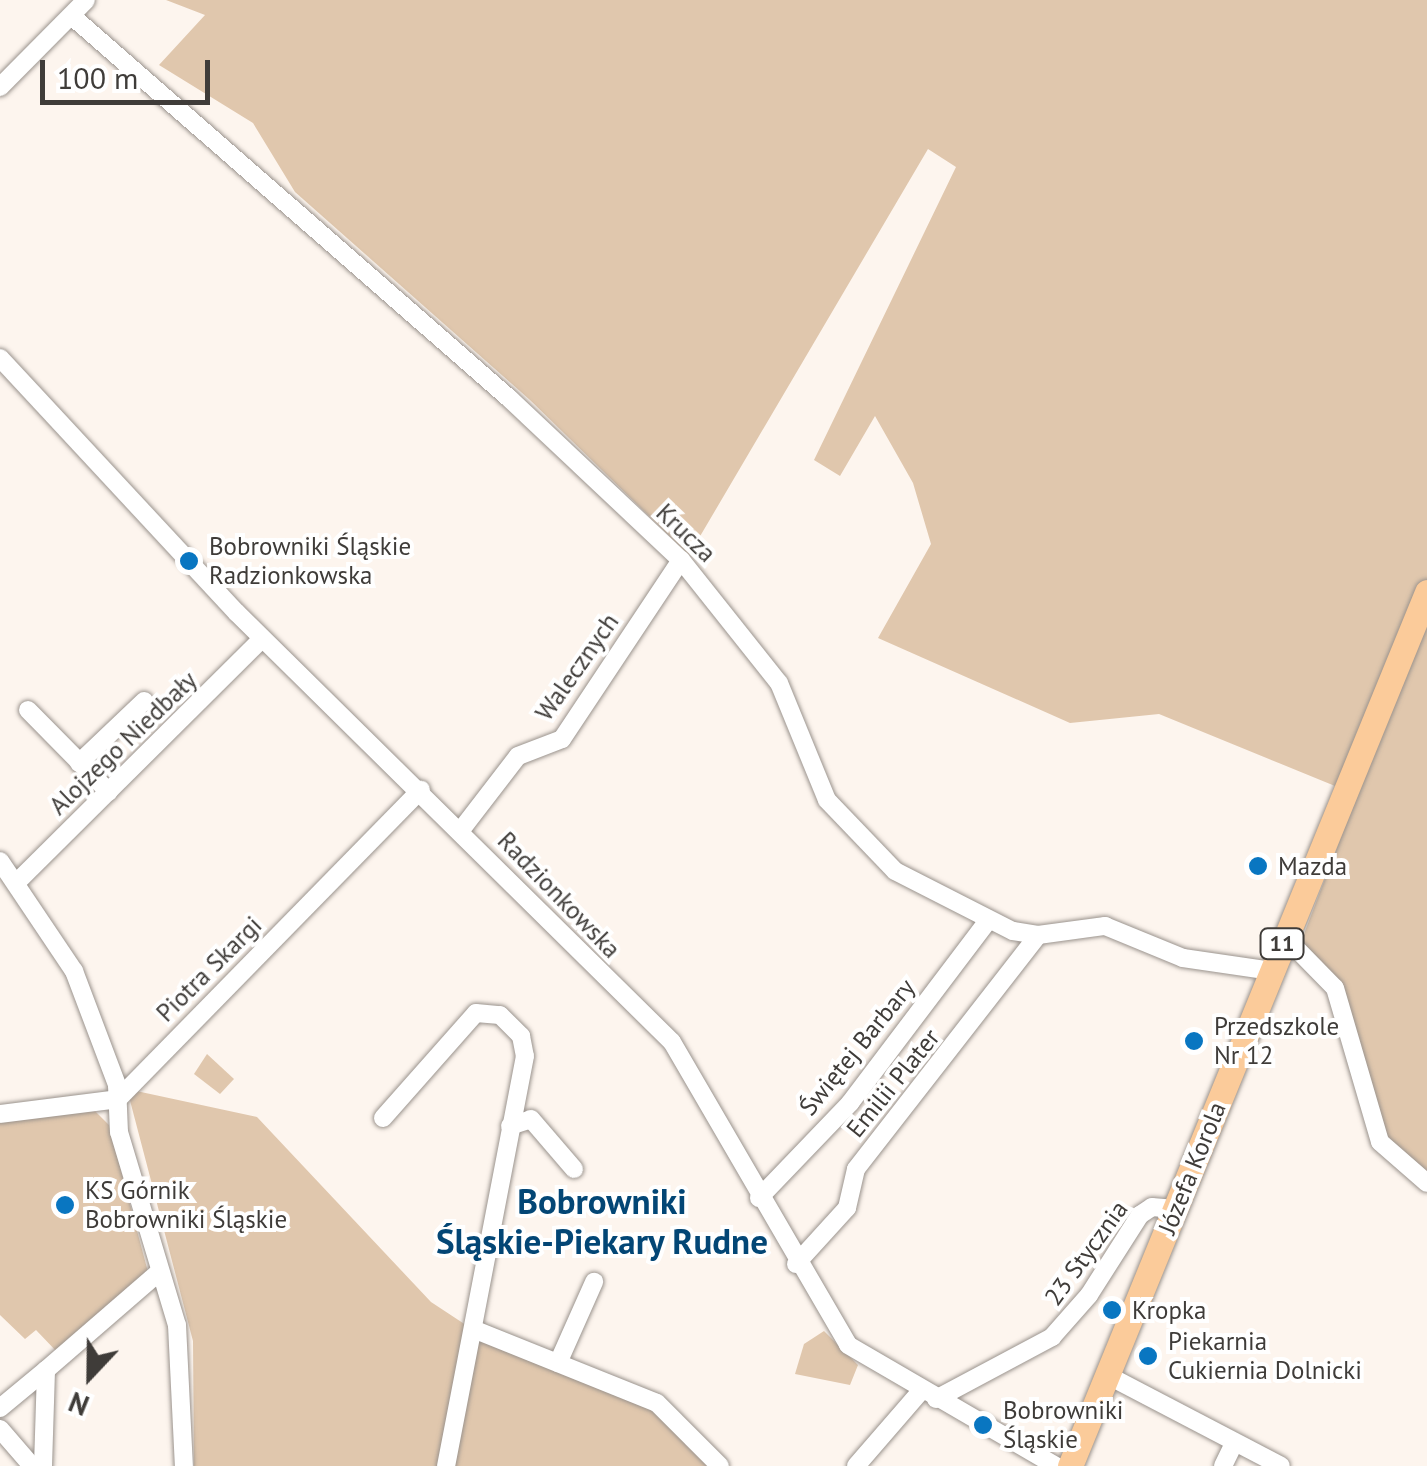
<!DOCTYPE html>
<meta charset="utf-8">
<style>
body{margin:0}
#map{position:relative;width:1427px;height:1466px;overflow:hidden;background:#fdf5ee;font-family:"PT Sans",sans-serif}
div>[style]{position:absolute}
.green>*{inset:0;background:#e0c7ad}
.roads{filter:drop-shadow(0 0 2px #9a938d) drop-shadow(0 0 2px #9a938d)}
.minor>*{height:18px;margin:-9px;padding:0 9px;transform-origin:9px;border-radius:9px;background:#fff}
.highway>*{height:25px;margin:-12.5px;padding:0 12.5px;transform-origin:12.5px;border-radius:12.5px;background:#fbcb9a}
.dots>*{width:28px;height:28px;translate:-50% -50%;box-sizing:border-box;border:5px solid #fff;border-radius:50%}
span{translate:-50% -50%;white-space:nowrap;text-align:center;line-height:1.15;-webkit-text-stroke:8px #fff;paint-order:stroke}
.shield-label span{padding:2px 8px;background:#fff;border:2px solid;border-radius:8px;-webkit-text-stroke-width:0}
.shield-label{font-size:22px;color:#3f3c39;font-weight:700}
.street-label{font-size:25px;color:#3f3c39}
.poi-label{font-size:25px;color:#3f3c39}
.left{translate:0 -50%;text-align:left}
.district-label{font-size:35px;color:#034675;font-weight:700}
.north{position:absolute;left:40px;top:1326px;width:100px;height:100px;-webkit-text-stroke:8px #fff;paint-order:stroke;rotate:202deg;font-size:28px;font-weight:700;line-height:40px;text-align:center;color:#3f3c39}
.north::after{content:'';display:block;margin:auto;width:35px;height:45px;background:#3f3c39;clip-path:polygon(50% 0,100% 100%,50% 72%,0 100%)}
.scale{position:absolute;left:40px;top:60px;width:170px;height:45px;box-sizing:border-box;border:5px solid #3f3c39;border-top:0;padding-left:12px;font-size:30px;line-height:35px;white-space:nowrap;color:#3f3c39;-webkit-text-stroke:8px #fff;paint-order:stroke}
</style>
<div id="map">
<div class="green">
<i style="clip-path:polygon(166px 0,1427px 0,1427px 1182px,1366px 1119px,1335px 990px,1299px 947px,1357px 795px,1159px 714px,1070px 723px,878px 638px,931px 544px,913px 483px,875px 416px,840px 476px,814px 460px,956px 167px,928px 149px,689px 555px,530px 400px,295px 192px,253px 123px,159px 65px,205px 15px)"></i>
<i style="clip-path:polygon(207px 1054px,234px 1079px,220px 1094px,194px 1074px)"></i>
<i style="clip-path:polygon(127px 1089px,257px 1117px,431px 1302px,472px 1329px,654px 1406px,717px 1466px,194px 1466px,193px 1341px)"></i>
<i style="clip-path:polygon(95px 1111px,109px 1125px,148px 1272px,58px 1353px,36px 1330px,25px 1339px,0 1315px,0 1122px)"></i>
<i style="clip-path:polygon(824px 1331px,858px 1365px,850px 1385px,795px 1374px,804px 1344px)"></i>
</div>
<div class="roads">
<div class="minor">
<i style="left:74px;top:18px;width:579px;rotate:41.15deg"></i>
<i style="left:510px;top:399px;width:235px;rotate:43.3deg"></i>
<i style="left:681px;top:560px;width:157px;rotate:51.5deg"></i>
<i style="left:779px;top:683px;width:126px;rotate:67.7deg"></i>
<i style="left:827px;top:800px;width:98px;rotate:46.2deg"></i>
<i style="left:895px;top:871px;width:132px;rotate:27deg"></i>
<i style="left:1013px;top:931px;width:25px;rotate:9deg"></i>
<i style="left:1038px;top:935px;width:68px;rotate:-7.7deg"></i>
<i style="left:1105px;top:926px;width:84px;rotate:22.3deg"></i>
<i style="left:1183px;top:958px;width:90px;rotate:8.3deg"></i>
<i style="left:0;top:87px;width:122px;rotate:-45.3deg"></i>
<i style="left:0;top:358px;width:347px;rotate:47.1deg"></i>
<i style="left:236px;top:612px;width:612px;rotate:44.6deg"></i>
<i style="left:672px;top:1042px;width:350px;rotate:59.8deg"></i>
<i style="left:848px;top:1345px;width:241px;rotate:30.2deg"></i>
<i style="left:28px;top:710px;width:115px;rotate:45.4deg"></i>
<i style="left:79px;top:763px;width:90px;rotate:-43.6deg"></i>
<i style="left:461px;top:830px;width:93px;rotate:-52.4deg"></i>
<i style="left:518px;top:756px;width:47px;rotate:-21.1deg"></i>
<i style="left:562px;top:739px;width:215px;rotate:-56.4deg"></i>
<i style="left:0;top:861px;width:133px;rotate:56.1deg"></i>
<i style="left:74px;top:971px;width:122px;rotate:69.3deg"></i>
<i style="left:117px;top:1085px;width:47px;rotate:87.6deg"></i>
<i style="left:119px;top:1132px;width:202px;rotate:73.3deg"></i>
<i style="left:177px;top:1325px;width:141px;rotate:87.2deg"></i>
<i style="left:17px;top:882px;width:345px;rotate:-44.8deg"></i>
<i style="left:1285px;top:937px;width:71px;rotate:45.6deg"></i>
<i style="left:1335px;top:988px;width:160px;rotate:73.7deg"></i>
<i style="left:1380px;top:1142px;width:62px;rotate:41.1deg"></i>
<i style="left:0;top:1114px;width:119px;rotate:-7.2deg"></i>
<i style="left:118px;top:1099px;width:433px;rotate:-45.6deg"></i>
<i style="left:383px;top:1118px;width:140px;rotate:-48.5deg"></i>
<i style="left:476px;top:1013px;width:24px;rotate:5deg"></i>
<i style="left:500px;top:1015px;width:30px;rotate:45deg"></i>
<i style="left:521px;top:1036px;width:20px;rotate:79deg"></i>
<i style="left:525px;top:1056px;width:418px;rotate:100.9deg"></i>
<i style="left:510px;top:1126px;width:22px;rotate:-18deg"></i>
<i style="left:531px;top:1119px;width:66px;rotate:49.3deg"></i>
<i style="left:759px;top:1198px;width:132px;rotate:-46.2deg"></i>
<i style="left:850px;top:1103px;width:227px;rotate:-52.9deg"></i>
<i style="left:796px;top:1264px;width:76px;rotate:-47.7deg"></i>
<i style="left:847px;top:1208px;width:40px;rotate:-77deg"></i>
<i style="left:856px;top:1169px;width:296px;rotate:-52.1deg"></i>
<i style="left:473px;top:1329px;width:198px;rotate:21.9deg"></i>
<i style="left:657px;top:1403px;width:89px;rotate:45deg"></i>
<i style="left:558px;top:1363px;width:89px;rotate:-66deg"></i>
<i style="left:1107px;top:1375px;width:196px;rotate:27.6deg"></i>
<i style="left:936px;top:1399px;width:132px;rotate:-28.1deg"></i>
<i style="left:1052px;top:1337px;width:56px;rotate:-48.6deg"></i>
<i style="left:1089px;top:1295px;width:95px;rotate:-57.5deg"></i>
<i style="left:1140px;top:1215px;width:14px;rotate:-34deg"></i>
<i style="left:1152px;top:1207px;width:23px;rotate:5deg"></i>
<i style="left:0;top:1408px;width:60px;rotate:-39.6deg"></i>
<i style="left:0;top:1429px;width:49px;rotate:49.1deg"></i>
<i style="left:43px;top:1466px;width:96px;rotate:-88.2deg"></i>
<i style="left:46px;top:1370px;width:150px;rotate:-40.9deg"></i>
<i style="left:856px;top:1466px;width:99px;rotate:-49.1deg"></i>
<i style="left:1223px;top:1466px;width:25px;rotate:-64deg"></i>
</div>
<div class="highway">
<i style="left:1070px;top:1466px;width:944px;rotate:-67.78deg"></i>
</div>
</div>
<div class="dots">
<i style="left:189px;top:561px;background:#0976c1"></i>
<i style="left:1258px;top:866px;background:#0976c1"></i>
<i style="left:1194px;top:1041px;background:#0976c1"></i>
<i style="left:65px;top:1205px;background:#0976c1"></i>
<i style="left:1112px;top:1310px;background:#0976c1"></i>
<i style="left:1148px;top:1356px;background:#0976c1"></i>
<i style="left:983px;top:1425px;background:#0976c1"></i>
</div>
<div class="shield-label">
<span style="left:1282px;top:944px">11</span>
</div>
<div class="street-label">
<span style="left:686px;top:533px;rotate:44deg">Krucza</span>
<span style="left:577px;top:667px;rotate:-55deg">Walecznych</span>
<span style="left:123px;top:743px;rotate:-44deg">Alojzego Niedbały</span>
<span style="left:559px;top:895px;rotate:46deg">Radzionkowska</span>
<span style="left:209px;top:969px;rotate:-45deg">Piotra Skargi</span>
<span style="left:857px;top:1047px;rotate:-51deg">Świętej Barbary</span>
<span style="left:893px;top:1083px;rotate:-51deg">Emilii Plater</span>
<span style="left:1192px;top:1168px;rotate:-68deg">Józefa Korola</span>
<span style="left:1086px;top:1253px;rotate:-54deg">23 Stycznia</span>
</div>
<div class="poi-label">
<span class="left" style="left:209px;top:561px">Bobrowniki Śląskie<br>Radzionkowska</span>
<span class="left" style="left:1278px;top:866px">Mazda</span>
<span class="left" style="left:1214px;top:1041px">Przedszkole<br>Nr 12</span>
<span class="left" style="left:85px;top:1205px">KS Górnik<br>Bobrowniki Śląskie</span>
<span class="left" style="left:1132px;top:1310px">Kropka</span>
<span class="left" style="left:1168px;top:1356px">Piekarnia<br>Cukiernia Dolnicki</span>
<span class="left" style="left:1003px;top:1425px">Bobrowniki<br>Śląskie</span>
</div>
<div class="district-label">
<span style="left:602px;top:1221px">Bobrowniki<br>Śląskie-Piekary Rudne</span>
</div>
<div class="north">N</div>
<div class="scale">100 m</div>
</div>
